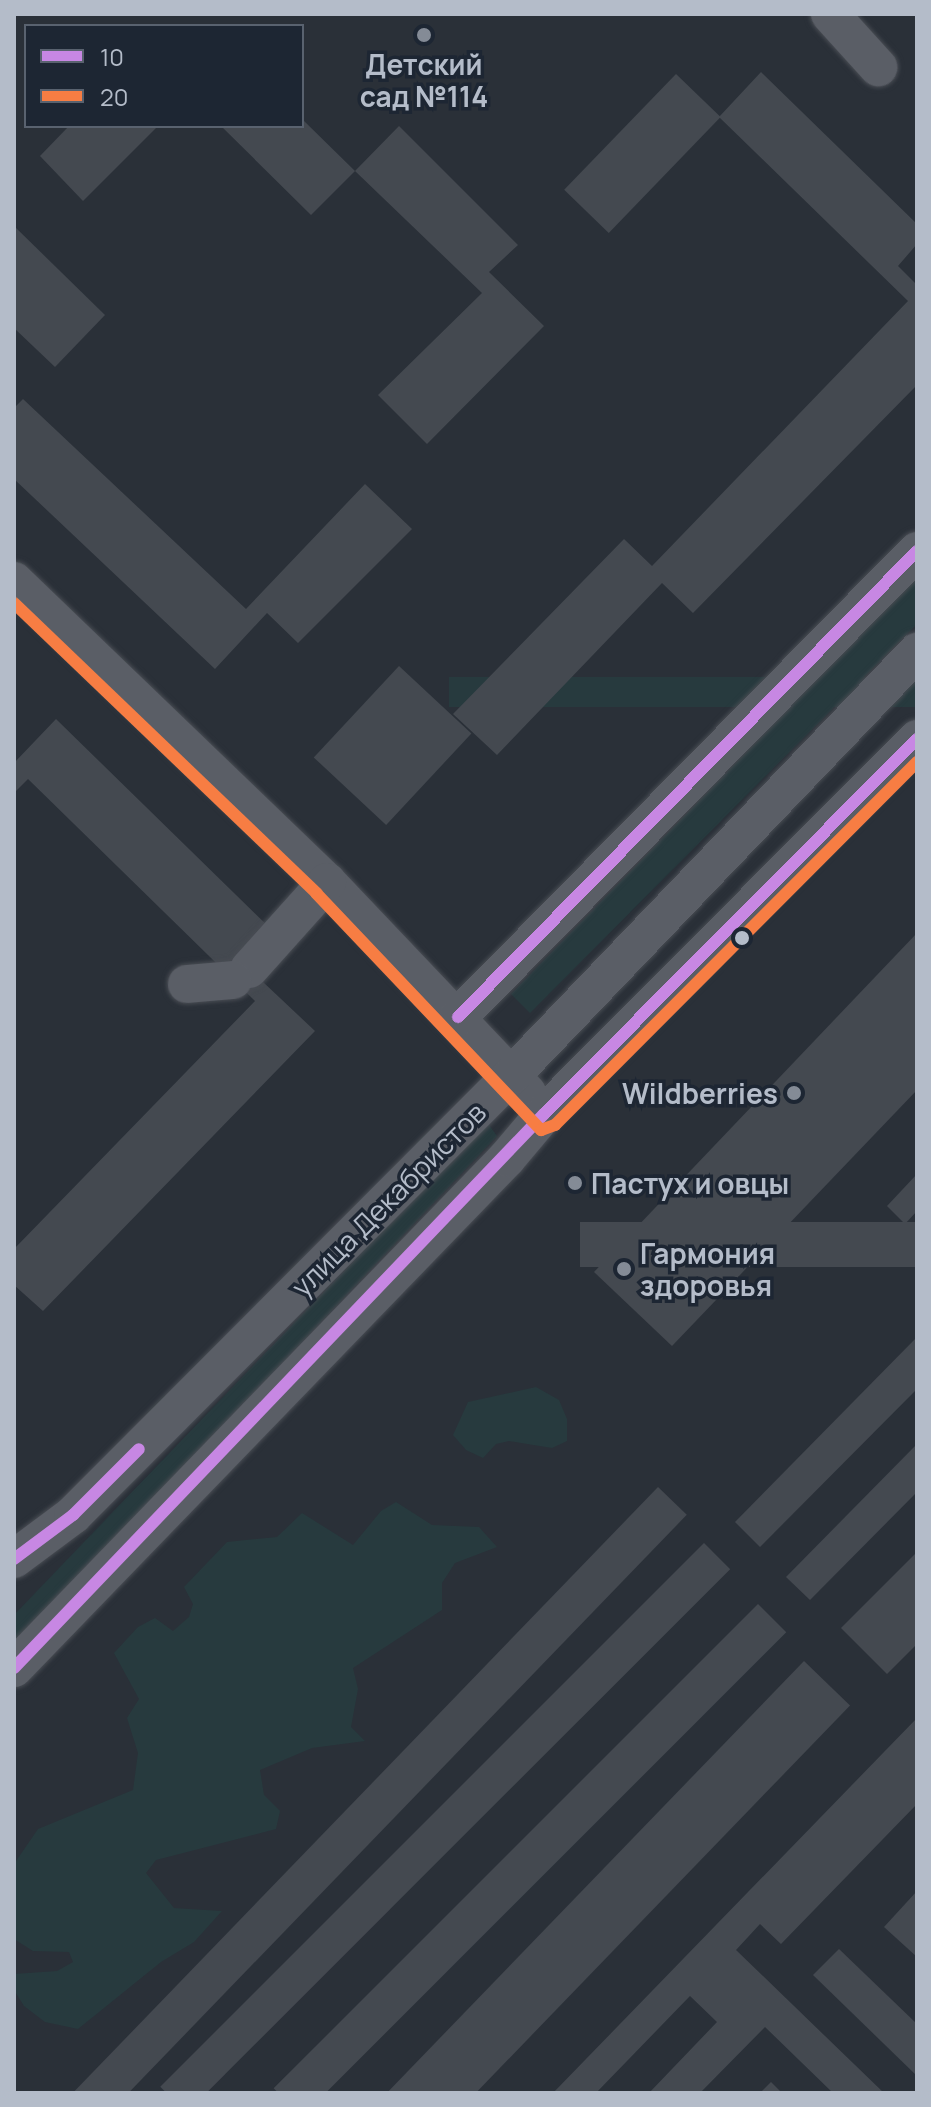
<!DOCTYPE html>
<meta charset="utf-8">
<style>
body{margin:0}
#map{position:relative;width:931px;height:2107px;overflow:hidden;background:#2a3038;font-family:Manrope,sans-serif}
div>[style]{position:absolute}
.green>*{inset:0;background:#273a3e;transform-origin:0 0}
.building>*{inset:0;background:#444950;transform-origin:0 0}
.roads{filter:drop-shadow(0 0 2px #484c53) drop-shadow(0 0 2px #484c53)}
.minor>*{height:38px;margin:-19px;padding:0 19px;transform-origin:19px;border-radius:19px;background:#5a5e66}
.bus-1>*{height:12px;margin:-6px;padding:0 6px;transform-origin:6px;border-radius:6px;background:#c787e3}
.bus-2>*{height:12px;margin:-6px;padding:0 6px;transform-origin:6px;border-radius:6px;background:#f77d43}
.dots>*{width:22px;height:22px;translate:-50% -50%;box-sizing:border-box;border:4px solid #1d2633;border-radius:50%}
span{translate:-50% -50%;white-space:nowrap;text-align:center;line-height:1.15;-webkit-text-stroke:7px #1d2633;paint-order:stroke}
.poi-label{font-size:28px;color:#b4bcc9;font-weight:700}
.right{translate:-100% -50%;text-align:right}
.left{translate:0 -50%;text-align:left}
.street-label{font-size:28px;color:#b4bcc9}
.frame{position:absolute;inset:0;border:16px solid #b4bcc9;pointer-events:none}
.legend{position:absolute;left:24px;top:24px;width:280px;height:104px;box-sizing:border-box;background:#1d2633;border:2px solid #59626f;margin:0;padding:10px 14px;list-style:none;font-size:24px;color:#b4bcc9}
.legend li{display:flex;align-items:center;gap:16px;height:40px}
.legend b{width:40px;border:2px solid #59626f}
</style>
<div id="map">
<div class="green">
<i style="clip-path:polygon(917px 576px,917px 624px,530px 1013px,511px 994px)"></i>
<i style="left:917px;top:677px;width:30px;height:468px;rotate:90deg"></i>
<i style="clip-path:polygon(487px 1122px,497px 1136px,14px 1647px,14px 1615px)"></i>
<i style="clip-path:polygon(536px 1387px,559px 1400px,567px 1419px,567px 1441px,552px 1448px,509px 1441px,496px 1444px,483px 1458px,466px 1450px,453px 1435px,468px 1402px)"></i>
<i style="clip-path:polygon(396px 1502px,432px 1525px,479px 1527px,497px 1547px,455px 1563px,442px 1583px,442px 1610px,353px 1668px,358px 1689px,351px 1727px,365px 1741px,312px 1748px,260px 1770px,264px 1795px,280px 1811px,276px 1829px,156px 1860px,146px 1873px,174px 1908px,222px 1911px,194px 1942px,161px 1962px,78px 2029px,45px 2022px,24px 2006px,14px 1990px,14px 1974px,57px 1971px,73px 1962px,69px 1952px,33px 1951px,14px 1939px,14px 1864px,38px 1829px,133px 1790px,138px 1753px,127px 1718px,139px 1699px,114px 1653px,138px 1627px,155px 1618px,173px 1631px,189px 1617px,193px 1604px,184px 1587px,227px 1542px,277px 1537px,302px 1513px,353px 1545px,381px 1511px)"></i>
</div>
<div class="building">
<i style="clip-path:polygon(761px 72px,917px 224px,917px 244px,898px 266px,917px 285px,917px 385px,693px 613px,662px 583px,497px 755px,453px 714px,624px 539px,652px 566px,908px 301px,719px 117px)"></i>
<i style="left:676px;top:74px;width:62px;height:161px;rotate:44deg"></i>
<i style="clip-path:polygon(302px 119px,355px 171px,311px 215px,221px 126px,302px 126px)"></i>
<i style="clip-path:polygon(69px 126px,158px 126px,83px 201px,40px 156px)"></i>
<i style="clip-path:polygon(399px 126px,518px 245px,489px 272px,544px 326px,427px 444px,378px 395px,482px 293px,355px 171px)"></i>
<i style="clip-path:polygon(14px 226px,105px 315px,55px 367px,14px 328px)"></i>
<i style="clip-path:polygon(23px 399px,246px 609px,365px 484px,412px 529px,298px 643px,267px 613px,215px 669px,14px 479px,14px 408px)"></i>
<i style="left:399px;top:666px;width:99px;height:125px;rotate:43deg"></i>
<i style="clip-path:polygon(56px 719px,276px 934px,245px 965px,315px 1031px,43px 1311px,14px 1285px,14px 1249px,255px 1001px,28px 779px,14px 793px,14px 763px)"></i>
<i style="clip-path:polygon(917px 933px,917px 1090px,672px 1346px,594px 1272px)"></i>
<i style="clip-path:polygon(917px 1174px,917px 1211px,905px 1224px,887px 1206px)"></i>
<i style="left:917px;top:1222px;width:45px;height:337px;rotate:90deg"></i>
<i style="clip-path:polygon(917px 1337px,917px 1389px,760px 1547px,735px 1522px)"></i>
<i style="clip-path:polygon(917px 1444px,917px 1492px,810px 1600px,786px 1577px)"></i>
<i style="left:658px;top:1487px;width:40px;height:853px;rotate:44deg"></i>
<i style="left:704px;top:1543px;width:37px;height:769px;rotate:45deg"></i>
<i style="clip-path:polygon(917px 1552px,917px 1644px,887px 1674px,841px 1628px)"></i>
<i style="left:758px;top:1604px;width:40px;height:685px;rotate:45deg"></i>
<i style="left:804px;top:1661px;width:64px;height:603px;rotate:44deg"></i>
<i style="clip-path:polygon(917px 1718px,917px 1804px,781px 1944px,760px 1924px,736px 1950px,884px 2093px,833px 2093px,765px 2027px,700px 2093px,649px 2093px,717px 2022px,690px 1996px,596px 2093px,553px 2093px)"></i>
<i style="clip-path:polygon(917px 1891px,917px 1957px,884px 1927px)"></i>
<i style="clip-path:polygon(839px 1949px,917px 2024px,917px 2076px,813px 1975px)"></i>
<i style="clip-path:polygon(771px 2082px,782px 2093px,760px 2093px)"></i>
</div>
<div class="roads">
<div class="minor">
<i style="left:830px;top:14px;width:72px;rotate:47.8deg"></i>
<i style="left:14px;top:581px;width:434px;rotate:43.9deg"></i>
<i style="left:327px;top:882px;width:291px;rotate:46.5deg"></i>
<i style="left:249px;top:969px;width:117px;rotate:-48.1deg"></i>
<i style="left:187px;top:984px;width:46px;rotate:-5deg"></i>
<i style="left:458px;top:1017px;width:654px;rotate:-45.43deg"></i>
<i style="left:14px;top:1559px;width:74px;rotate:-36.7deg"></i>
<i style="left:73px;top:1515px;width:622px;rotate:-45.07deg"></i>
<i style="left:512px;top:1075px;width:586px;rotate:-46.25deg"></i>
<i style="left:14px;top:1668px;width:709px;rotate:-45.97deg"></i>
<i style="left:507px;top:1158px;width:57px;rotate:-49.9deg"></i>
<i style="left:544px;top:1114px;width:529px;rotate:-45.15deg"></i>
</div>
</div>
<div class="bus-1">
<i style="left:458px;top:1017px;width:654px;rotate:-45.43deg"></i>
<i style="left:14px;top:1559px;width:74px;rotate:-36.7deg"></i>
<i style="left:73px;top:1515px;width:93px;rotate:-45deg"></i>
<i style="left:14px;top:1668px;width:767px;rotate:-46.27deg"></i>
<i style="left:544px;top:1114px;width:529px;rotate:-45.15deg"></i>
</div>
<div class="bus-2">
<i style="left:14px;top:603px;width:419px;rotate:43.8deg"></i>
<i style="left:316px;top:893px;width:327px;rotate:46.5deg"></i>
<i style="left:541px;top:1130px;width:15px;rotate:-20deg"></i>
<i style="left:555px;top:1125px;width:513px;rotate:-45.08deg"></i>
</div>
<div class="dots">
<i style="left:424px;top:35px;background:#848b96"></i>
<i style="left:742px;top:938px;background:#b4bcc9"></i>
<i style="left:794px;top:1093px;background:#848b96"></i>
<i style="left:575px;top:1183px;background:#848b96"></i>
<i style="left:624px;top:1269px;background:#848b96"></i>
</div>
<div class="poi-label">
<span style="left:424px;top:80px">Детский<br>сад №114</span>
<span class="right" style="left:778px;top:1093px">Wildberries</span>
<span class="left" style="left:591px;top:1183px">Пастух и овцы</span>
<span class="left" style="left:640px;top:1269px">Гармония<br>здоровья</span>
</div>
<div class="street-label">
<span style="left:388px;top:1199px;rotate:-45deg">улица Декабристов</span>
</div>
<div class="frame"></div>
<ul class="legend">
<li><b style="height:10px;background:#c787e3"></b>10</li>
<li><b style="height:10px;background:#f77d43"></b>20</li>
</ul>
</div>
